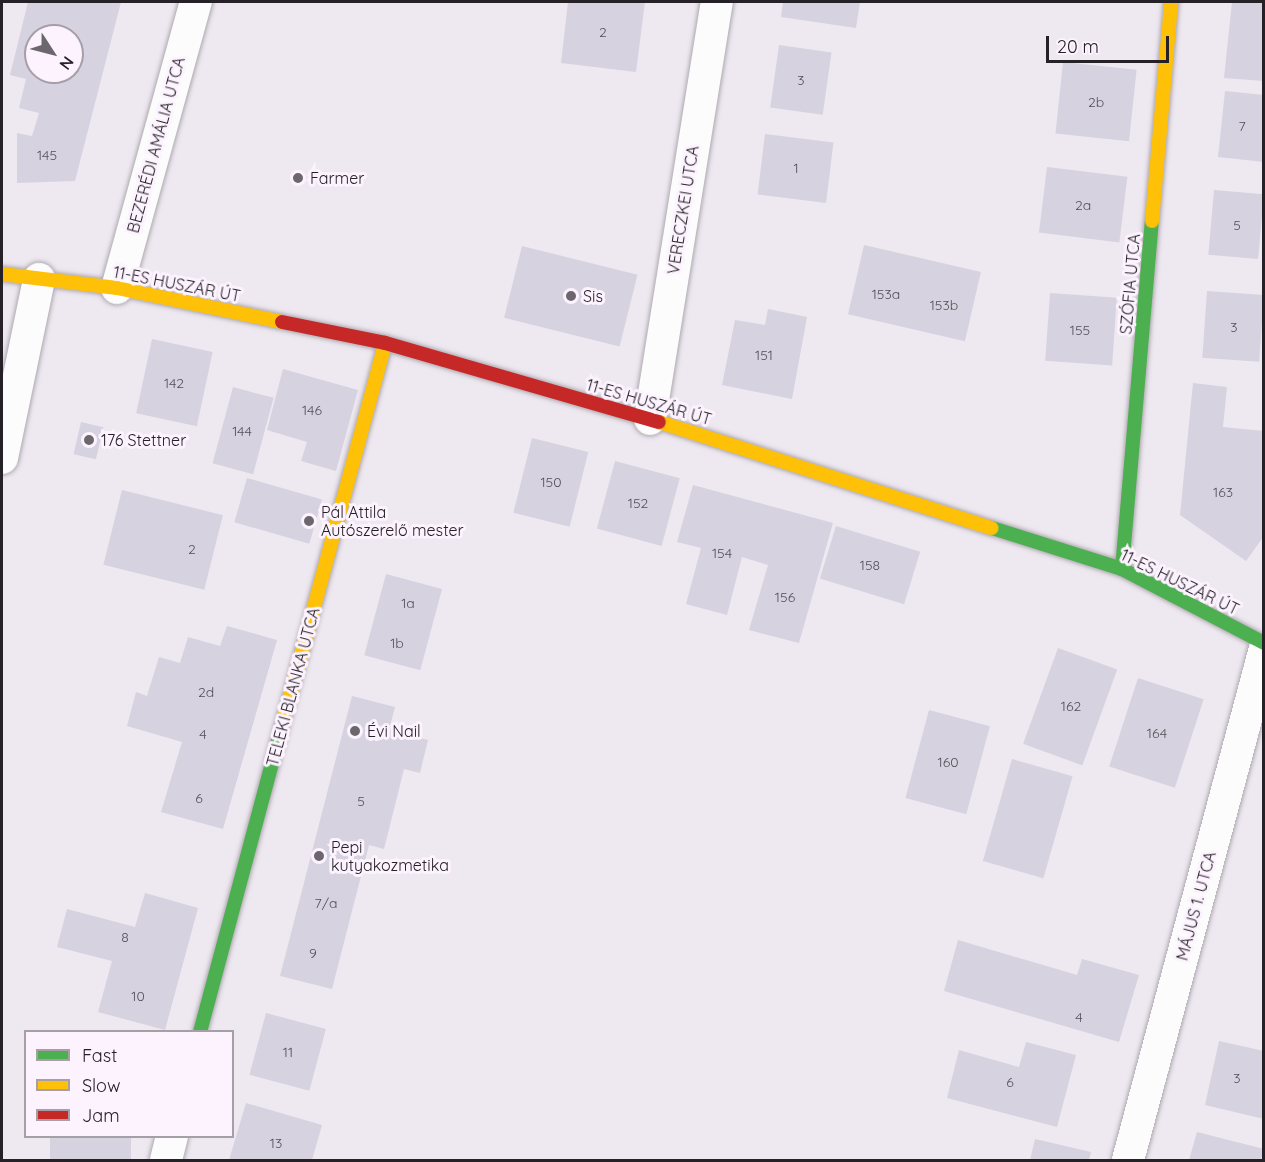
<!DOCTYPE html>
<meta charset="utf-8">
<style>
body{margin:0}
#map{position:relative;width:1265px;height:1162px;overflow:hidden;background:#eee8f0;font-family:Quicksand,sans-serif}
div>[style]{position:absolute}
.building>*{inset:0;background:#d6d2df;transform-origin:0 0}
.roads{filter:drop-shadow(0 0 2px #aea9b0) drop-shadow(0 0 2px #aea9b0)}
.street>*{height:32px;margin:-16px;padding:0 16px;transform-origin:16px;border-radius:16px;background:#fcfcfd}
.fast>*{height:14px;margin:-7px;padding:0 7px;transform-origin:7px;border-radius:7px;background:#4caf50}
.slow>*{height:14px;margin:-7px;padding:0 7px;transform-origin:7px;border-radius:7px;background:#ffc107}
.jam>*{height:14px;margin:-7px;padding:0 7px;transform-origin:7px;border-radius:7px;background:#c62828}
.dots>*{width:16px;height:16px;translate:-50% -50%;box-sizing:border-box;border:3px solid #fcf3ff;border-radius:50%}
span{translate:-50% -50%;white-space:nowrap;text-align:center;line-height:1.15;-webkit-text-stroke:6px #fcf3ff;paint-order:stroke}
.number-label{font-size:14px;color:#555158}
.number-label span{-webkit-text-stroke-width:0}
.street-label{font-size:16px;color:#252126}
.poi-label{font-size:16px;color:#252126}
.left{translate:0 -50%;text-align:left}
.frame{position:absolute;inset:0;border:3px solid #252126;pointer-events:none}
.legend{position:absolute;left:24px;top:1030px;width:210px;height:108px;box-sizing:border-box;background:#fcf3ff;border:2px solid #a69fa8;margin:0;padding:8px 10px;list-style:none;font-size:18px;color:#252126}
.legend li{display:flex;align-items:center;gap:12px;height:30px}
.legend b{width:30px;border:2px solid #a69fa8}
.north{position:absolute;left:24px;top:24px;width:60px;height:60px;box-sizing:border-box;background:#fcf3ff;border:2px solid #a69fa8;border-radius:50%;rotate:126deg;font-size:16px;font-weight:700;line-height:24px;text-align:center;color:#252126}
.north::after{content:'';display:block;margin:auto;width:21px;height:27px;background:#6b676d;clip-path:polygon(50% 0,100% 100%,50% 72%,0 100%)}
.scale{position:absolute;left:1046px;top:36px;width:123px;height:27px;box-sizing:border-box;border:3px solid #252126;border-top:0;padding-left:8px;font-size:18px;line-height:21px;white-space:nowrap;color:#252126;-webkit-text-stroke:4px #fcf3ff;paint-order:stroke}
</style>
<div id="map">
<div class="building">
<i style="clip-path:polygon(evenodd,28px 2px,121px 2px,75px 181px,17px 183px,17px 133px,32px 136px,39px 113px,19px 108px,26px 79px,10px 75px,28px 2px,36px 36px,72px 36px,72px 72px,36px 72px,36px 36px)"></i>
<i style="clip-path:polygon(568px 2px,645px 2px,636px 72px,561px 63px)"></i>
<i style="clip-path:polygon(783px 2px,860px 2px,856px 28px,781px 17px)"></i>
<i style="clip-path:polygon(1232px 2px,1264px 2px,1264px 81px,1224px 78px)"></i>
<i style="left:779px;top:45px;width:53px;height:63px;rotate:8deg"></i>
<i style="left:1063px;top:62px;width:74px;height:72px;rotate:6deg"></i>
<i style="clip-path:polygon(1225px 91px,1264px 95px,1264px 162px,1218px 157px)"></i>
<i style="left:765px;top:134px;width:69px;height:61px;rotate:7deg"></i>
<i style="left:1047px;top:167px;width:81px;height:66px;rotate:7deg"></i>
<i style="left:1214px;top:190px;width:50px;height:65px;rotate:5deg"></i>
<i style="left:864px;top:245px;width:120px;height:71px;rotate:13deg"></i>
<i style="left:522px;top:246px;width:119px;height:74px;rotate:14deg"></i>
<i style="left:1207px;top:291px;width:57px;height:67px;rotate:4deg"></i>
<i style="left:1050px;top:293px;width:67px;height:68px;rotate:4deg"></i>
<i style="clip-path:polygon(768px 309px,807px 317px,792px 399px,722px 385px,735px 320px,765px 325px)"></i>
<i style="left:152px;top:339px;width:62px;height:76px;rotate:12deg"></i>
<i style="clip-path:polygon(283px 369px,358px 390px,336px 471px,301px 461px,307px 442px,267px 430px)"></i>
<i style="clip-path:polygon(1193px 383px,1227px 387px,1223px 427px,1264px 431px,1264px 536px,1246px 561px,1180px 515px)"></i>
<i style="left:233px;top:387px;width:42px;height:79px;rotate:15deg"></i>
<i style="left:81px;top:422px;width:23px;height:33px;rotate:13deg"></i>
<i style="left:532px;top:438px;width:58px;height:77px;rotate:14deg"></i>
<i style="left:615px;top:461px;width:67px;height:70px;rotate:15deg"></i>
<i style="left:247px;top:478px;width:78px;height:46px;rotate:16deg"></i>
<i style="clip-path:polygon(693px 485px,833px 523px,799px 643px,749px 630px,768px 565px,742px 557px,727px 615px,686px 604px,701px 548px,677px 542px)"></i>
<i style="left:122px;top:490px;width:104px;height:77px;rotate:14deg"></i>
<i style="left:836px;top:526px;width:88px;height:55px;rotate:17deg"></i>
<i style="left:386px;top:574px;width:58px;height:84px;rotate:15deg"></i>
<i style="clip-path:polygon(227px 626px,277px 640px,223px 829px,161px 812px,182px 742px,127px 726px,136px 692px,147px 696px,159px 657px,180px 663px,188px 637px,220px 646px)"></i>
<i style="left:1058px;top:648px;width:63px;height:102px;rotate:20deg"></i>
<i style="left:1138px;top:678px;width:69px;height:93px;rotate:18deg"></i>
<i style="clip-path:polygon(352px 696px,395px 707px,389px 730px,428px 740px,420px 773px,404px 769px,384px 849px,369px 845px,332px 989px,280px 976px)"></i>
<i style="left:929px;top:710px;width:63px;height:91px;rotate:15deg"></i>
<i style="left:1012px;top:759px;width:63px;height:106px;rotate:16deg"></i>
<i style="clip-path:polygon(145px 893px,198px 908px,165px 1030px,98px 1012px,112px 961px,57px 947px,67px 909px,135px 927px)"></i>
<i style="clip-path:polygon(958px 940px,1077px 975px,1082px 959px,1139px 975px,1119px 1042px,944px 991px)"></i>
<i style="left:266px;top:1013px;width:62px;height:64px;rotate:15deg"></i>
<i style="clip-path:polygon(1219px 1041px,1264px 1051px,1264px 1119px,1205px 1105px)"></i>
<i style="clip-path:polygon(1026px 1042px,1076px 1055px,1057px 1127px,947px 1098px,959px 1050px,1019px 1067px)"></i>
<i style="clip-path:polygon(246px 1103px,322px 1125px,312px 1160px,229px 1160px)"></i>
<i style="clip-path:polygon(1197px 1132px,1264px 1149px,1261px 1160px,1189px 1160px)"></i>
<i style="left:50px;top:1136px;width:81px;height:25px"></i>
<i style="clip-path:polygon(1035px 1139px,1091px 1152px,1089px 1160px,1030px 1160px)"></i>
</div>
<div class="roads">
<div class="street">
<i style="left:117px;top:288px;width:297px;rotate:-74.6deg"></i>
<i style="left:650px;top:419px;width:422px;rotate:-80.9deg"></i>
<i style="left:2px;top:458px;width:183px;rotate:-78.3deg"></i>
<i style="left:166px;top:1160px;width:25px;rotate:-76deg"></i>
<i style="left:1128px;top:1160px;width:526px;rotate:-75.01deg"></i>
</div>
<div class="fast">
<i style="left:992px;top:528px;width:136px;rotate:17.5deg"></i>
<i style="left:1122px;top:569px;width:160px;rotate:27.5deg"></i>
<i style="left:1122px;top:569px;width:349px;rotate:-85.1deg"></i>
<i style="left:200px;top:1032px;width:310px;rotate:-75deg"></i>
</div>
<div class="slow">
<i style="left:1152px;top:221px;width:220px;rotate:-85deg"></i>
<i style="left:2px;top:274px;width:116px;rotate:6.9deg"></i>
<i style="left:117px;top:288px;width:168px;rotate:11.6deg"></i>
<i style="left:659px;top:422px;width:349px;rotate:17.7deg"></i>
<i style="left:280px;top:733px;width:404px;rotate:-74.9deg"></i>
</div>
<div class="jam">
<i style="left:282px;top:322px;width:105px;rotate:11.5deg"></i>
<i style="left:385px;top:343px;width:285px;rotate:16.1deg"></i>
</div>
</div>
<div class="dots">
<i style="left:298px;top:178px;background:#6b676d"></i>
<i style="left:571px;top:296px;background:#6b676d"></i>
<i style="left:89px;top:440px;background:#6b676d"></i>
<i style="left:309px;top:521px;background:#6b676d"></i>
<i style="left:355px;top:731px;background:#6b676d"></i>
<i style="left:319px;top:856px;background:#6b676d"></i>
</div>
<div class="number-label">
<span style="left:603px;top:32px">2</span>
<span style="left:801px;top:80px">3</span>
<span style="left:1096px;top:102px">2b</span>
<span style="left:1242px;top:126px">7</span>
<span style="left:47px;top:155px">145</span>
<span style="left:796px;top:168px">1</span>
<span style="left:1083px;top:205px">2a</span>
<span style="left:1237px;top:225px">5</span>
<span style="left:886px;top:294px">153a</span>
<span style="left:944px;top:305px">153b</span>
<span style="left:1234px;top:327px">3</span>
<span style="left:1080px;top:330px">155</span>
<span style="left:764px;top:355px">151</span>
<span style="left:174px;top:383px">142</span>
<span style="left:312px;top:410px">146</span>
<span style="left:242px;top:431px">144</span>
<span style="left:551px;top:482px">150</span>
<span style="left:1223px;top:492px">163</span>
<span style="left:638px;top:503px">152</span>
<span style="left:192px;top:549px">2</span>
<span style="left:722px;top:553px">154</span>
<span style="left:870px;top:565px">158</span>
<span style="left:785px;top:597px">156</span>
<span style="left:408px;top:603px">1a</span>
<span style="left:397px;top:643px">1b</span>
<span style="left:206px;top:692px">2d</span>
<span style="left:1071px;top:706px">162</span>
<span style="left:1157px;top:733px">164</span>
<span style="left:203px;top:734px">4</span>
<span style="left:948px;top:762px">160</span>
<span style="left:199px;top:798px">6</span>
<span style="left:361px;top:801px">5</span>
<span style="left:326px;top:903px">7/a</span>
<span style="left:125px;top:937px">8</span>
<span style="left:313px;top:953px">9</span>
<span style="left:138px;top:996px">10</span>
<span style="left:1079px;top:1017px">4</span>
<span style="left:288px;top:1052px">11</span>
<span style="left:1237px;top:1078px">3</span>
<span style="left:1010px;top:1082px">6</span>
<span style="left:276px;top:1143px">13</span>
</div>
<div class="street-label">
<span style="left:156px;top:145px;rotate:-75deg">BEZERÉDI AMÁLIA UTCA</span>
<span style="left:683px;top:210px;rotate:-81deg">VERECZKEI UTCA</span>
<span style="left:177px;top:284px;rotate:11deg">11-ES HUSZÁR ÚT</span>
<span style="left:1130px;top:284px;rotate:-85deg">SZÓFIA UTCA</span>
<span style="left:649px;top:402px;rotate:16deg">11-ES HUSZÁR ÚT</span>
<span style="left:1180px;top:582px;rotate:26deg">11-ES HUSZÁR ÚT</span>
<span style="left:293px;top:687px;rotate:-75deg">TELEKI BLANKA UTCA</span>
<span style="left:1196px;top:906px;rotate:-75deg">MÁJUS 1. UTCA</span>
</div>
<div class="poi-label">
<span class="left" style="left:310px;top:178px">Farmer</span>
<span class="left" style="left:583px;top:296px">Sis</span>
<span class="left" style="left:101px;top:440px">176 Stettner</span>
<span class="left" style="left:321px;top:521px">Pál Attila<br>Autószerelő mester</span>
<span class="left" style="left:367px;top:731px">Évi Nail</span>
<span class="left" style="left:331px;top:856px">Pepi<br>kutyakozmetika</span>
</div>
<div class="frame"></div>
<ul class="legend">
<li><b style="height:8px;background:#4caf50"></b>Fast</li>
<li><b style="height:8px;background:#ffc107"></b>Slow</li>
<li><b style="height:8px;background:#c62828"></b>Jam</li>
</ul>
<div class="north">N</div>
<div class="scale">20 m</div>
</div>
